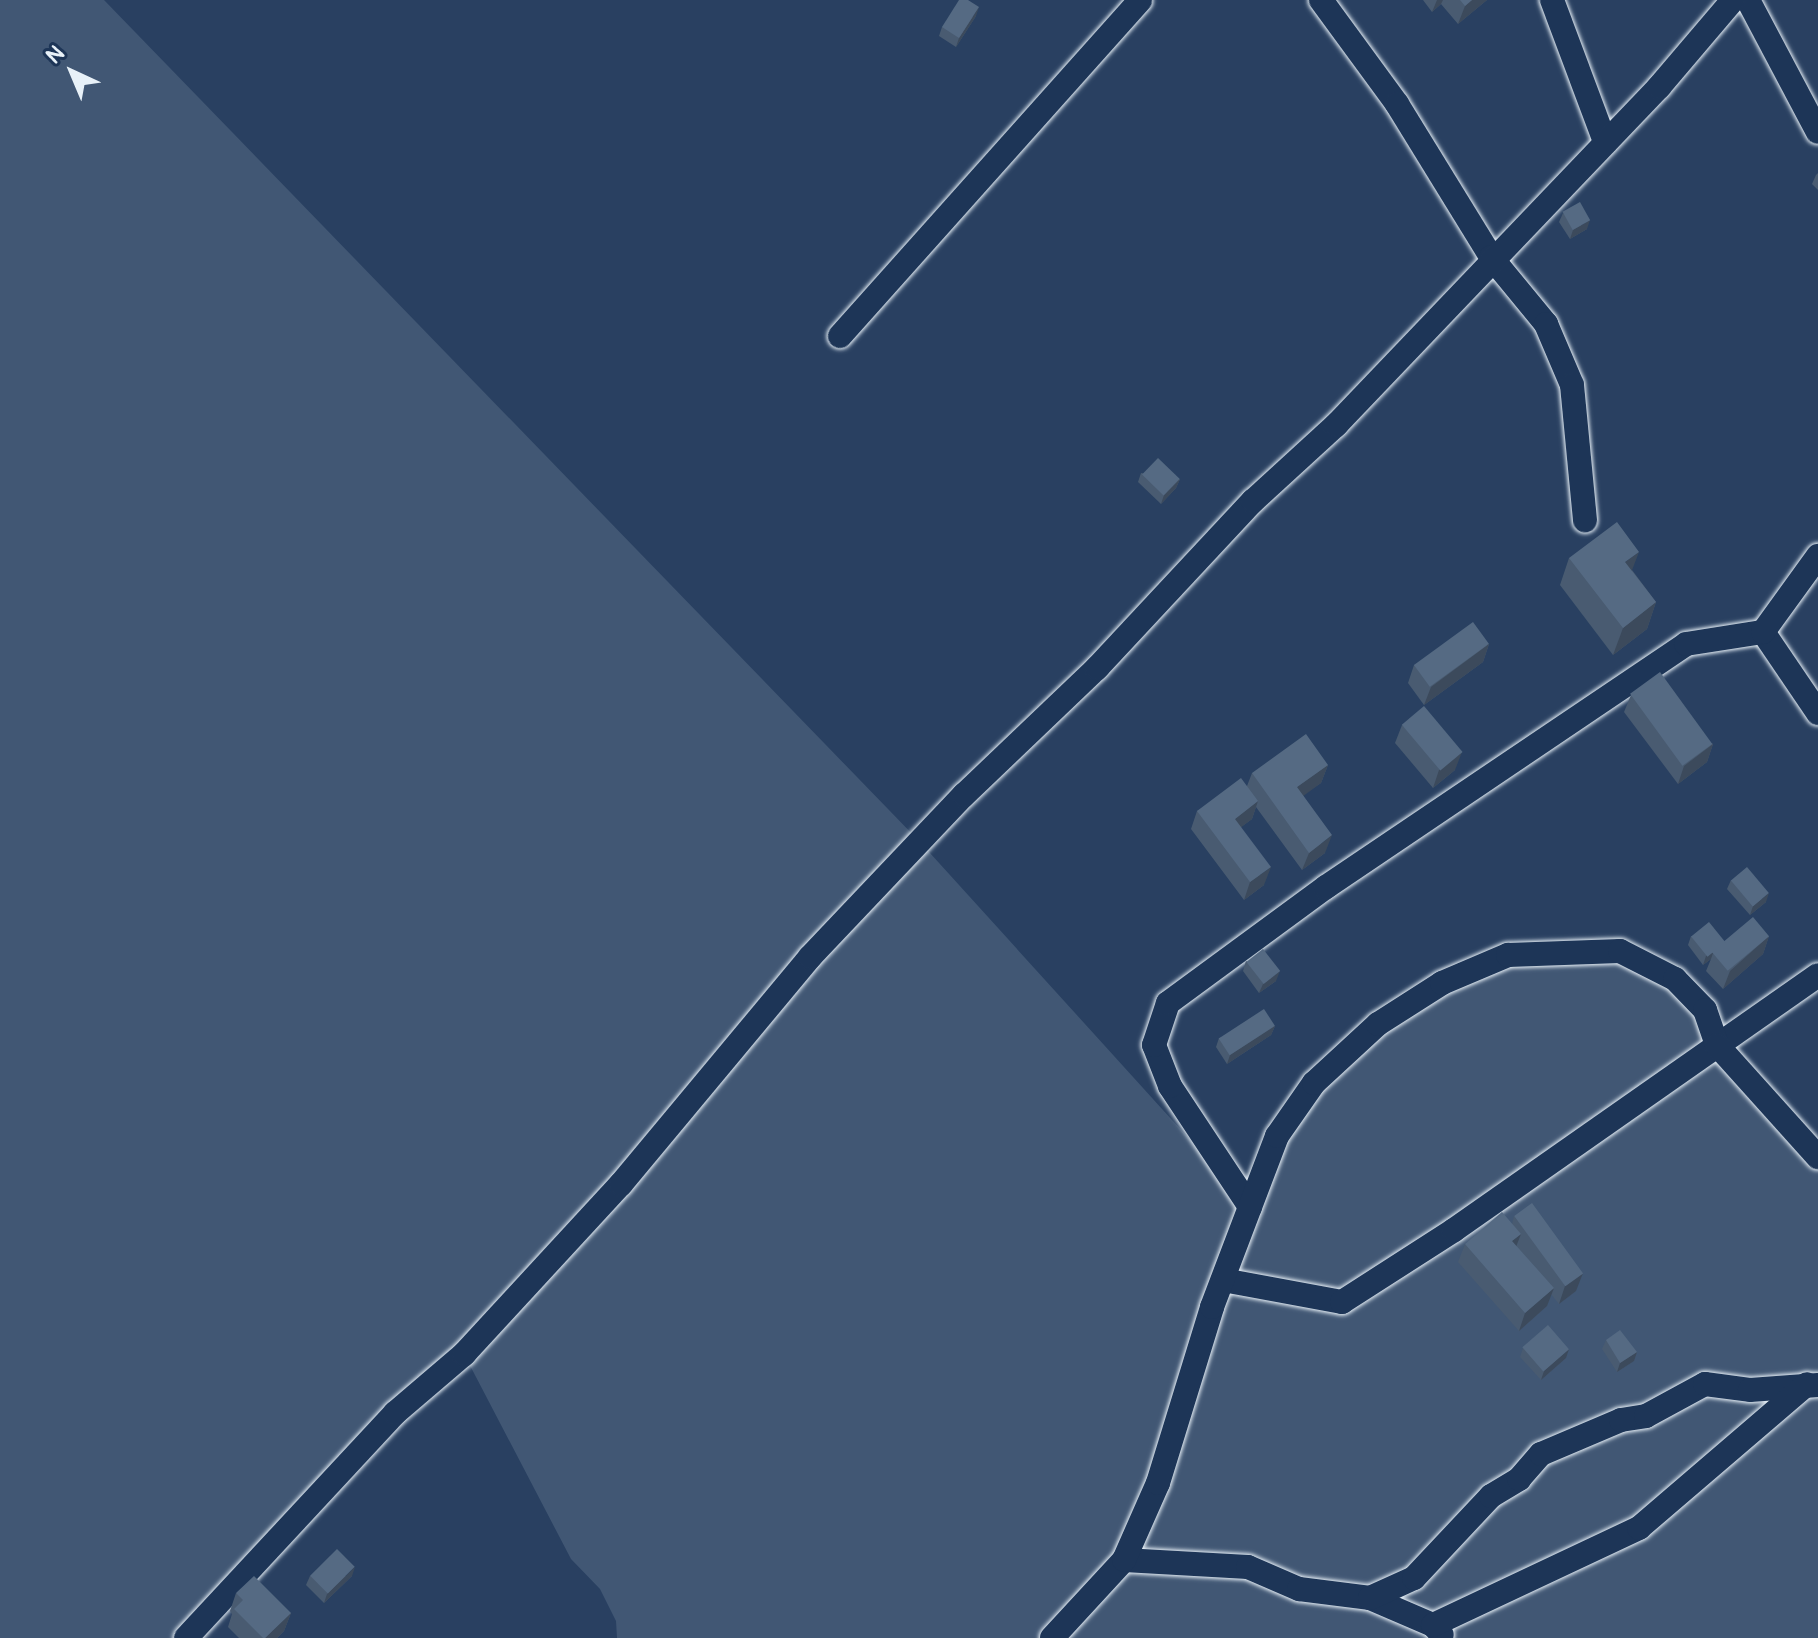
<!DOCTYPE html>
<style>
body{margin:0}
#map{position:relative;width:1818px;height:1638px;overflow:hidden;background:#294061;font-family:Pangolin,sans-serif}
div>[style]{position:absolute}
.green>*{inset:0;background:#415774}
.roads{filter:drop-shadow(0 0 2px #e8f1f8) drop-shadow(0 0 2px #e8f1f8)}
.street>*{height:24px;margin:-12px;padding:0 12px;transform-origin:12px;border-radius:12px;background:#1d3557}
.wall>*{inset:0;background:#495b71}
.shaded-wall>*{inset:0;background:#3c4a5c}
.building>*{inset:0;background:#556a83;transform-origin:0 0}
span{translate:-50% -50%;white-space:nowrap;text-align:center;line-height:1.15;-webkit-text-stroke:6px #1d3557;paint-order:stroke}
.north{position:absolute;left:32px;top:32px;width:80px;height:80px;-webkit-text-stroke:6px #1d3557;paint-order:stroke;rotate:316deg;font-size:22px;font-weight:700;line-height:32px;text-align:center;color:#e8f1f8}
.north::after{content:'';display:block;margin:auto;width:28px;height:36px;background:#e8f1f8;clip-path:polygon(50% 0,100% 100%,50% 72%,0 100%)}
</style>
<div id="map">
<div class="green">
<i style="clip-path:polygon(0 0,104px 0,920px 842px,1250px 1206px,1303px 1098px,1378px 1024px,1508px 955px,1593px 950px,1675px 979px,1818px 1153px,1818px 1638px,617px 1638px,616px 1621px,600px 1589px,571px 1559px,464px 1354px,186px 1638px,0 1638px)"></i>
</div>
<div class="roads">
<div class="street">
<i style="left:1321px;top:0;width:129px;rotate:53.8deg"></i>
<i style="left:1397px;top:104px;width:180px;rotate:58.4deg"></i>
<i style="left:1491px;top:257px;width:87px;rotate:50.6deg"></i>
<i style="left:1546px;top:324px;width:66px;rotate:66.9deg"></i>
<i style="left:1572px;top:385px;width:136px;rotate:84.5deg"></i>
<i style="left:1552px;top:0;width:152px;rotate:69.5deg"></i>
<i style="left:1748px;top:0;width:149px;rotate:62.1deg"></i>
<i style="left:840px;top:336px;width:450px;rotate:-48.2deg"></i>
<i style="left:1763px;top:632px;width:98px;rotate:55.8deg"></i>
<i style="left:1250px;top:1207px;width:145px;rotate:-123.5deg"></i>
<i style="left:1170px;top:1086px;width:44px;rotate:-111.3deg"></i>
<i style="left:1154px;top:1045px;width:44px;rotate:-71.6deg"></i>
<i style="left:1168px;top:1003px;width:196px;rotate:-36.3deg"></i>
<i style="left:1326px;top:887px;width:434px;rotate:-34deg"></i>
<i style="left:1686px;top:644px;width:78px;rotate:-8.9deg"></i>
<i style="left:1763px;top:632px;width:94px;rotate:-54.1deg"></i>
<i style="left:1223px;top:1280px;width:121px;rotate:10.5deg"></i>
<i style="left:1342px;top:1302px;width:133px;rotate:-32.7deg"></i>
<i style="left:1454px;top:1230px;width:444px;rotate:-35deg"></i>
<i style="left:1124px;top:1560px;width:124px;rotate:3.2deg"></i>
<i style="left:1248px;top:1567px;width:56px;rotate:23.3deg"></i>
<i style="left:1299px;top:1589px;width:72px;rotate:7.2deg"></i>
<i style="left:1370px;top:1598px;width:69px;rotate:23.2deg"></i>
<i style="left:1433px;top:1625px;width:13px;rotate:48deg"></i>
<i style="left:1370px;top:1598px;width:48px;rotate:-24.4deg"></i>
<i style="left:1414px;top:1578px;width:112px;rotate:-46.8deg"></i>
<i style="left:1491px;top:1496px;width:33px;rotate:-31deg"></i>
<i style="left:1519px;top:1479px;width:33px;rotate:-49deg"></i>
<i style="left:1541px;top:1454px;width:87px;rotate:-23deg"></i>
<i style="left:1621px;top:1420px;width:25px;rotate:-9deg"></i>
<i style="left:1646px;top:1416px;width:67px;rotate:-28.5deg"></i>
<i style="left:1705px;top:1384px;width:45px;rotate:7.6deg"></i>
<i style="left:1750px;top:1390px;width:68px;rotate:-4.2deg"></i>
<i style="left:1433px;top:1625px;width:228px;rotate:-25.2deg"></i>
<i style="left:1639px;top:1528px;width:221px;rotate:-40.6deg"></i>
<i style="left:186px;top:1638px;width:307px;rotate:-47.1deg"></i>
<i style="left:395px;top:1413px;width:91px;rotate:-40.5deg"></i>
<i style="left:464px;top:1354px;width:231px;rotate:-47.3deg"></i>
<i style="left:621px;top:1184px;width:295px;rotate:-50.2deg"></i>
<i style="left:810px;top:957px;width:224px;rotate:-46.5deg"></i>
<i style="left:964px;top:795px;width:184px;rotate:-43.7deg"></i>
<i style="left:1097px;top:668px;width:229px;rotate:-47deg"></i>
<i style="left:1253px;top:501px;width:113px;rotate:-42.5deg"></i>
<i style="left:1336px;top:425px;width:468px;rotate:-46.3deg"></i>
<i style="left:1659px;top:87px;width:114px;rotate:-49.6deg"></i>
<i style="left:1052px;top:1638px;width:106px;rotate:-47.3deg"></i>
<i style="left:1124px;top:1560px;width:84px;rotate:-66.2deg"></i>
<i style="left:1158px;top:1483px;width:184px;rotate:-72.9deg"></i>
<i style="left:1212px;top:1307px;width:183px;rotate:-69.2deg"></i>
<i style="left:1277px;top:1136px;width:65px;rotate:-55.1deg"></i>
<i style="left:1314px;top:1083px;width:87px;rotate:-42.7deg"></i>
<i style="left:1378px;top:1024px;width:76px;rotate:-32.6deg"></i>
<i style="left:1442px;top:983px;width:72px;rotate:-23deg"></i>
<i style="left:1508px;top:955px;width:112px;rotate:-2deg"></i>
<i style="left:1620px;top:951px;width:62px;rotate:27deg"></i>
<i style="left:1675px;top:979px;width:43px;rotate:45.9deg"></i>
<i style="left:1705px;top:1010px;width:37px;rotate:71deg"></i>
<i style="left:1717px;top:1045px;width:151px;rotate:48deg"></i>
</div>
</div>
<div class="wall">
<i style="clip-path:polygon(1423px 0,1487px 0,1458px 24px,1441px 4px,1432px 12px)"></i>
<i style="clip-path:polygon(976px 16px,956px 47px,939px 36px,942px 27px)"></i>
<i style="clip-path:polygon(1818px 173px,1818px 190px,1812px 184px,1816px 175px)"></i>
<i style="clip-path:polygon(1563px 213px,1587px 229px,1570px 239px,1559px 222px)"></i>
<i style="clip-path:polygon(1141px 473px,1180px 479px,1176px 488px,1161px 504px,1138px 482px)"></i>
<i style="clip-path:polygon(1569px 558px,1632px 570px,1656px 602px,1647px 629px,1613px 655px,1560px 585px)"></i>
<i style="clip-path:polygon(1489px 644px,1483px 662px,1424px 705px,1408px 683px,1414px 665px)"></i>
<i style="clip-path:polygon(1631px 695px,1713px 744px,1707px 762px,1678px 784px,1624px 712px)"></i>
<i style="clip-path:polygon(1402px 725px,1455px 770px,1433px 788px,1395px 743px)"></i>
<i style="clip-path:polygon(1328px 765px,1321px 783px,1303px 795px,1325px 853px,1302px 870px,1256px 807px,1252px 819px,1241px 827px,1264px 885px,1244px 900px,1191px 829px,1197px 811px,1247px 786px,1252px 773px)"></i>
<i style="clip-path:polygon(1731px 880px,1766px 902px,1750px 915px,1727px 889px)"></i>
<i style="clip-path:polygon(1691px 936px,1725px 942px,1769px 936px,1763px 954px,1723px 989px,1706px 971px,1711px 959px,1703px 965px,1688px 945px)"></i>
<i style="clip-path:polygon(1246px 961px,1276px 981px,1259px 993px,1243px 971px)"></i>
<i style="clip-path:polygon(1275px 1026px,1271px 1035px,1227px 1064px,1216px 1047px,1219px 1038px)"></i>
<i style="clip-path:polygon(1514px 1216px,1576px 1291px,1559px 1304px,1551px 1294px,1547px 1306px,1519px 1331px,1458px 1262px,1465px 1244px,1512px 1224px)"></i>
<i style="clip-path:polygon(1606px 1340px,1637px 1352px,1634px 1361px,1617px 1372px,1602px 1349px)"></i>
<i style="clip-path:polygon(1523px 1348px,1566px 1358px,1541px 1380px,1520px 1357px)"></i>
<i style="clip-path:polygon(310px 1576px,352px 1576px,324px 1603px,306px 1585px)"></i>
<i style="clip-path:polygon(236px 1593px,291px 1613px,284px 1631px,277px 1638px,239px 1638px,228px 1627px,232px 1614px,230px 1611px)"></i>
</div>
<div class="shaded-wall">
<i style="clip-path:polygon(1437px 0,1443px 0,1441px 4px,1432px 12px)"></i>
<i style="clip-path:polygon(1472px 0,1487px 0,1458px 24px,1465px 6px)"></i>
<i style="clip-path:polygon(979px 7px,976px 16px,956px 47px,959px 38px)"></i>
<i style="clip-path:polygon(1590px 220px,1587px 229px,1570px 239px,1573px 230px)"></i>
<i style="clip-path:polygon(1180px 479px,1176px 488px,1161px 504px,1164px 495px)"></i>
<i style="clip-path:polygon(1639px 552px,1629px 578px,1625px 562px)"></i>
<i style="clip-path:polygon(1656px 602px,1647px 629px,1613px 655px,1623px 628px)"></i>
<i style="clip-path:polygon(1489px 644px,1483px 662px,1424px 705px,1431px 687px)"></i>
<i style="clip-path:polygon(1713px 744px,1707px 762px,1678px 784px,1684px 766px)"></i>
<i style="clip-path:polygon(1462px 752px,1455px 770px,1433px 788px,1439px 770px)"></i>
<i style="clip-path:polygon(1328px 765px,1321px 783px,1291px 805px,1297px 787px)"></i>
<i style="clip-path:polygon(1258px 801px,1252px 819px,1228px 837px,1235px 819px)"></i>
<i style="clip-path:polygon(1332px 835px,1325px 853px,1302px 870px,1309px 853px)"></i>
<i style="clip-path:polygon(1271px 867px,1264px 885px,1244px 900px,1250px 882px)"></i>
<i style="clip-path:polygon(1769px 893px,1766px 902px,1750px 915px,1753px 906px)"></i>
<i style="clip-path:polygon(1769px 936px,1763px 954px,1723px 989px,1730px 971px)"></i>
<i style="clip-path:polygon(1725px 942px,1713px 953px,1711px 959px,1703px 965px,1706px 956px)"></i>
<i style="clip-path:polygon(1280px 971px,1276px 981px,1259px 993px,1263px 984px)"></i>
<i style="clip-path:polygon(1275px 1026px,1271px 1035px,1227px 1064px,1230px 1055px)"></i>
<i style="clip-path:polygon(1521px 1234px,1514px 1252px,1512px 1241px)"></i>
<i style="clip-path:polygon(1583px 1273px,1576px 1291px,1559px 1304px,1565px 1286px)"></i>
<i style="clip-path:polygon(1554px 1288px,1547px 1306px,1519px 1331px,1525px 1313px)"></i>
<i style="clip-path:polygon(1569px 1349px,1566px 1358px,1541px 1380px,1544px 1371px)"></i>
<i style="clip-path:polygon(1637px 1352px,1634px 1361px,1617px 1372px,1620px 1363px)"></i>
<i style="clip-path:polygon(355px 1567px,352px 1576px,324px 1603px,327px 1594px)"></i>
<i style="clip-path:polygon(291px 1613px,284px 1631px,277px 1638px,265px 1638px)"></i>
</div>
<div class="building">
<i style="clip-path:polygon(959px 0,968px 0,979px 7px,959px 38px,942px 27px)"></i>
<i style="clip-path:polygon(1460px 0,1472px 0,1465px 6px)"></i>
<i style="left:1580px;top:202px;width:21px;height:20px;rotate:61deg"></i>
<i style="left:1158px;top:458px;width:30px;height:23px;rotate:44deg"></i>
<i style="clip-path:polygon(1617px 522px,1639px 552px,1625px 562px,1656px 602px,1623px 628px,1569px 558px)"></i>
<i style="left:1473px;top:622px;width:27px;height:73px;rotate:54deg"></i>
<i style="left:1660px;top:672px;width:89px;height:37px;rotate:54deg"></i>
<i style="left:1424px;top:706px;width:60px;height:29px;rotate:50deg"></i>
<i style="clip-path:polygon(1306px 734px,1328px 765px,1297px 787px,1332px 835px,1309px 853px,1252px 773px)"></i>
<i style="clip-path:polygon(1241px 778px,1258px 801px,1235px 819px,1271px 867px,1250px 882px,1197px 811px)"></i>
<i style="left:1747px;top:867px;width:34px;height:21px;rotate:50deg"></i>
<i style="left:1753px;top:917px;width:25px;height:54px;rotate:50deg"></i>
<i style="left:1709px;top:922px;width:26px;height:23px;rotate:51deg"></i>
<i style="left:1263px;top:949px;width:28px;height:21px;rotate:52deg"></i>
<i style="left:1264px;top:1009px;width:20px;height:54px;rotate:57deg"></i>
<i style="left:1532px;top:1203px;width:87px;height:22px;rotate:54deg"></i>
<i style="clip-path:polygon(1502px 1212px,1521px 1234px,1512px 1241px,1554px 1288px,1525px 1313px,1465px 1244px)"></i>
<i style="left:1548px;top:1325px;width:32px;height:34px;rotate:49deg"></i>
<i style="clip-path:polygon(1620px 1330px,1637px 1352px,1620px 1363px,1606px 1340px)"></i>
<i style="left:337px;top:1549px;width:25px;height:38px;rotate:45deg"></i>
<i style="clip-path:polygon(254px 1576px,291px 1613px,265px 1638px,263px 1638px,234px 1609px,243px 1600px,236px 1593px)"></i>
</div>
<div class="north">N</div>
</div>
